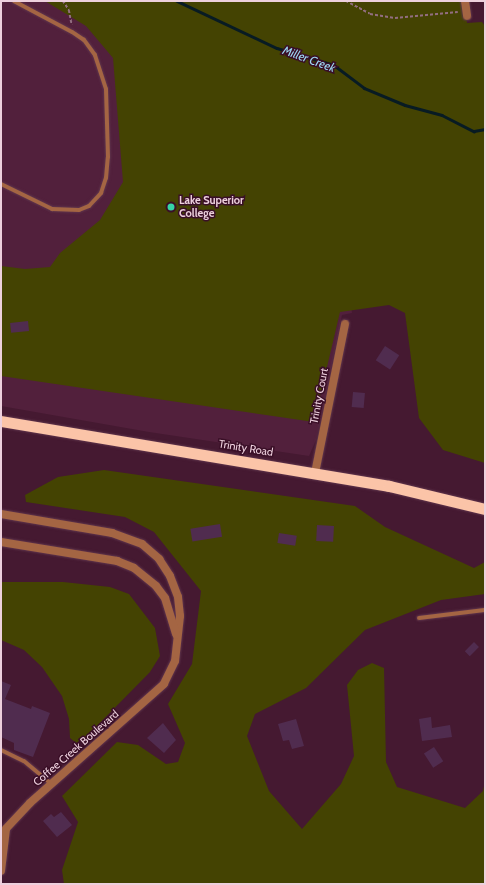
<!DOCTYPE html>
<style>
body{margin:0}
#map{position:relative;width:486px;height:885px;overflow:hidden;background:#451931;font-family:Cabin,sans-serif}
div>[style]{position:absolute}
.built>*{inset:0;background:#52203c}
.green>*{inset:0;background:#444302}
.stream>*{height:2.5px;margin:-1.25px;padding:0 1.25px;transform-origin:1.25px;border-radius:1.25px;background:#081b23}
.building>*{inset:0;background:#502c4f;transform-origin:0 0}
.path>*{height:1.5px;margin-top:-0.75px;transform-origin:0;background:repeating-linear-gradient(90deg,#926d80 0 3px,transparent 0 5px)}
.roads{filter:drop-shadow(0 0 1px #60364d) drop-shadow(0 0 1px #60364d)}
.service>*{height:4px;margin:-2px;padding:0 2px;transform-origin:2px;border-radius:2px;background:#a46543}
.minor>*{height:8px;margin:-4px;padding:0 4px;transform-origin:4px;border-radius:4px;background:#a46543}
.trunk>*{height:11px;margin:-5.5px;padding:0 5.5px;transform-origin:5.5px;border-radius:5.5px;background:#fbc4a8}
.dots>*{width:11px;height:11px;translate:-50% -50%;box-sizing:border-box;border:2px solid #3a0f27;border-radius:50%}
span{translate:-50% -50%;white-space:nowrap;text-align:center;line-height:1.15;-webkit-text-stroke:3px #3a0f27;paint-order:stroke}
.poi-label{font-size:11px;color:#edd0dd;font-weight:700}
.left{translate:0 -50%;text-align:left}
.street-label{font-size:11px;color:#edd0dd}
.water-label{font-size:12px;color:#9edaf5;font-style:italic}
.frame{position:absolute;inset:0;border:2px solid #edd0dd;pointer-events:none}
</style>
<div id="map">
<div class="built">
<i style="clip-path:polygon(1px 1px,375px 1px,328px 101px,352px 313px,342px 315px,316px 440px,309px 456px,149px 432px,1px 406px)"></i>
</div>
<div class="green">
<i style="clip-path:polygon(45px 1px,464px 1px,467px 23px,482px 22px,485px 26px,485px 463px,443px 450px,419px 418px,405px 313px,389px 305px,340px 312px,314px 422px,1px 376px,1px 266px,25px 269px,50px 267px,60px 253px,100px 220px,123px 182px,113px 58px,86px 26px)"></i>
<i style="clip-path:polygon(104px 470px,355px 506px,385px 527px,474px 568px,485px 562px,485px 594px,441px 600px,365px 630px,306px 688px,255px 714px,247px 736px,269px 791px,302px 829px,341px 784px,354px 756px,347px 685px,358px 670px,372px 663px,384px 668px,386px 762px,397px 787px,465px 808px,483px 791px,485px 781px,485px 884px,64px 884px,62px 870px,78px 822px,62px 796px,117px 742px,138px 745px,166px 764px,178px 762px,185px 743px,168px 704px,192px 664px,201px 591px,154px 532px,125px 517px,26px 502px,25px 495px,58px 477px)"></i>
<i style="clip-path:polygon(1px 582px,63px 582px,110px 587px,129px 594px,155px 628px,160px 656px,150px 672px,87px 736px,76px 743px,70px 738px,69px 719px,62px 696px,42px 667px,24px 650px,1px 640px)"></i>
</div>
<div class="stream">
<i style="left:177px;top:1px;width:110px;rotate:25.2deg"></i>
<i style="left:277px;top:48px;width:59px;rotate:16.6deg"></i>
<i style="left:334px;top:65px;width:38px;rotate:37deg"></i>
<i style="left:364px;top:88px;width:44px;rotate:22.5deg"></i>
<i style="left:405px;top:105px;width:38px;rotate:15deg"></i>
<i style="left:442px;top:115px;width:36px;rotate:27deg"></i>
<i style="left:474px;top:131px;width:11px;rotate:-10deg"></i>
</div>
<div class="building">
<i style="left:28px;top:321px;width:10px;height:18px;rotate:84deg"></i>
<i style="left:385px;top:346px;width:17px;height:17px;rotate:33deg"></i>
<i style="left:353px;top:392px;width:12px;height:15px;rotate:5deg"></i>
<i style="left:220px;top:524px;width:13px;height:30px;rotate:81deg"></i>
<i style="left:317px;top:525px;width:17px;height:16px;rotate:3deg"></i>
<i style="left:279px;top:533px;width:18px;height:10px;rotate:9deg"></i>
<i style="left:474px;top:642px;width:7px;height:13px;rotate:45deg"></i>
<i style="clip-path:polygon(1px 681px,11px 685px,5px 699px,31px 709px,32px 706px,50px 713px,33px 757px,14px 750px,14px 743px,1px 737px)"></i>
<i style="clip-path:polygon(431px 717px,432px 728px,450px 725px,452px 737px,422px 741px,419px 719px)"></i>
<i style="clip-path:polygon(296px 719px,304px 746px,292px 749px,289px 740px,283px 741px,278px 724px)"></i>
<i style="clip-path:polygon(163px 723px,176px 740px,164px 753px,147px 738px)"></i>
<i style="left:434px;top:747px;width:17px;height:12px;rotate:57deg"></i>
<i style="clip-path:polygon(61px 812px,72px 825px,57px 837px,43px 821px,51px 814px,54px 817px)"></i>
</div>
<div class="path">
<i style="left:63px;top:1px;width:11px;rotate:56deg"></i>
<i style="left:69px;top:10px;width:15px;rotate:79deg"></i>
<i style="left:346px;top:1px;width:27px;rotate:28deg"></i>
<i style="left:370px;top:14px;width:25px;rotate:9deg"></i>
<i style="left:395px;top:18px;width:63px;rotate:-5.4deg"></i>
</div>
<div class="roads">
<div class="service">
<i style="left:1px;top:184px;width:57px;rotate:26.1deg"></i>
<i style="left:52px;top:209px;width:27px;rotate:2deg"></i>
<i style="left:79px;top:210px;width:11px;rotate:-22deg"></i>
<i style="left:89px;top:206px;width:18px;rotate:-47deg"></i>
<i style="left:101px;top:193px;width:16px;rotate:-72deg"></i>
<i style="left:106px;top:178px;width:21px;rotate:-85deg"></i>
<i style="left:108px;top:157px;width:68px;rotate:-91.7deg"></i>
<i style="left:106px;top:89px;width:36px;rotate:-108deg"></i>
<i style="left:95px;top:55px;width:19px;rotate:-126deg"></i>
<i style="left:84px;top:40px;width:14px;rotate:-146deg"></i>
<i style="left:72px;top:32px;width:66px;rotate:-151.9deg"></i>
<i style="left:419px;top:618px;width:66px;rotate:-6.9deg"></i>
<i style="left:1px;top:750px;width:25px;rotate:26deg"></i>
<i style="left:24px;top:761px;width:35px;rotate:40deg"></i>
</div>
<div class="minor">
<i style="left:465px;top:1px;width:15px;rotate:82deg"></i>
<i style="left:315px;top:473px;width:152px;rotate:-78.6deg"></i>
<i style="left:1px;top:514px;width:113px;rotate:9.7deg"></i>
<i style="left:112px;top:533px;width:32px;rotate:20deg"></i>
<i style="left:142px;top:544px;width:23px;rotate:41deg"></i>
<i style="left:159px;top:559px;width:20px;rotate:57deg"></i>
<i style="left:170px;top:576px;width:22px;rotate:69deg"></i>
<i style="left:178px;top:597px;width:19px;rotate:84deg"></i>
<i style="left:180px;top:616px;width:45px;rotate:96.3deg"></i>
<i style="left:175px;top:661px;width:25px;rotate:116deg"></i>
<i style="left:164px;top:684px;width:179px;rotate:138.4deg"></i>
<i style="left:30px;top:803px;width:35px;rotate:133deg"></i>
<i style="left:6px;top:829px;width:42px;rotate:96.8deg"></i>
<i style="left:1px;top:542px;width:118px;rotate:9.3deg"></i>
<i style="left:117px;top:561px;width:18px;rotate:22deg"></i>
<i style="left:134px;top:568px;width:28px;rotate:39deg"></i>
<i style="left:156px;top:586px;width:15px;rotate:53deg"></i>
<i style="left:165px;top:598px;width:38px;rotate:73deg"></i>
</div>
<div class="trunk">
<i style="left:1px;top:421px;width:393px;rotate:9.5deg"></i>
<i style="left:389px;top:486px;width:99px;rotate:13.5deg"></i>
</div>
</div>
<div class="dots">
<i style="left:171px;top:207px;background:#37d4a6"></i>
</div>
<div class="poi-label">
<span class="left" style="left:179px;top:207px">Lake Superior<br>College</span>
</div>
<div class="street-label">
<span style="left:319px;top:396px;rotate:-79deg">Trinity Court</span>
<span style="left:246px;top:448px;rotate:9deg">Trinity Road</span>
<span style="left:76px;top:748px;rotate:-41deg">Coffee Creek Boulevard</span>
</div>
<div class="water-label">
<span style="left:309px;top:59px;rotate:20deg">Miller Creek</span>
</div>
<div class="frame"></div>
</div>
